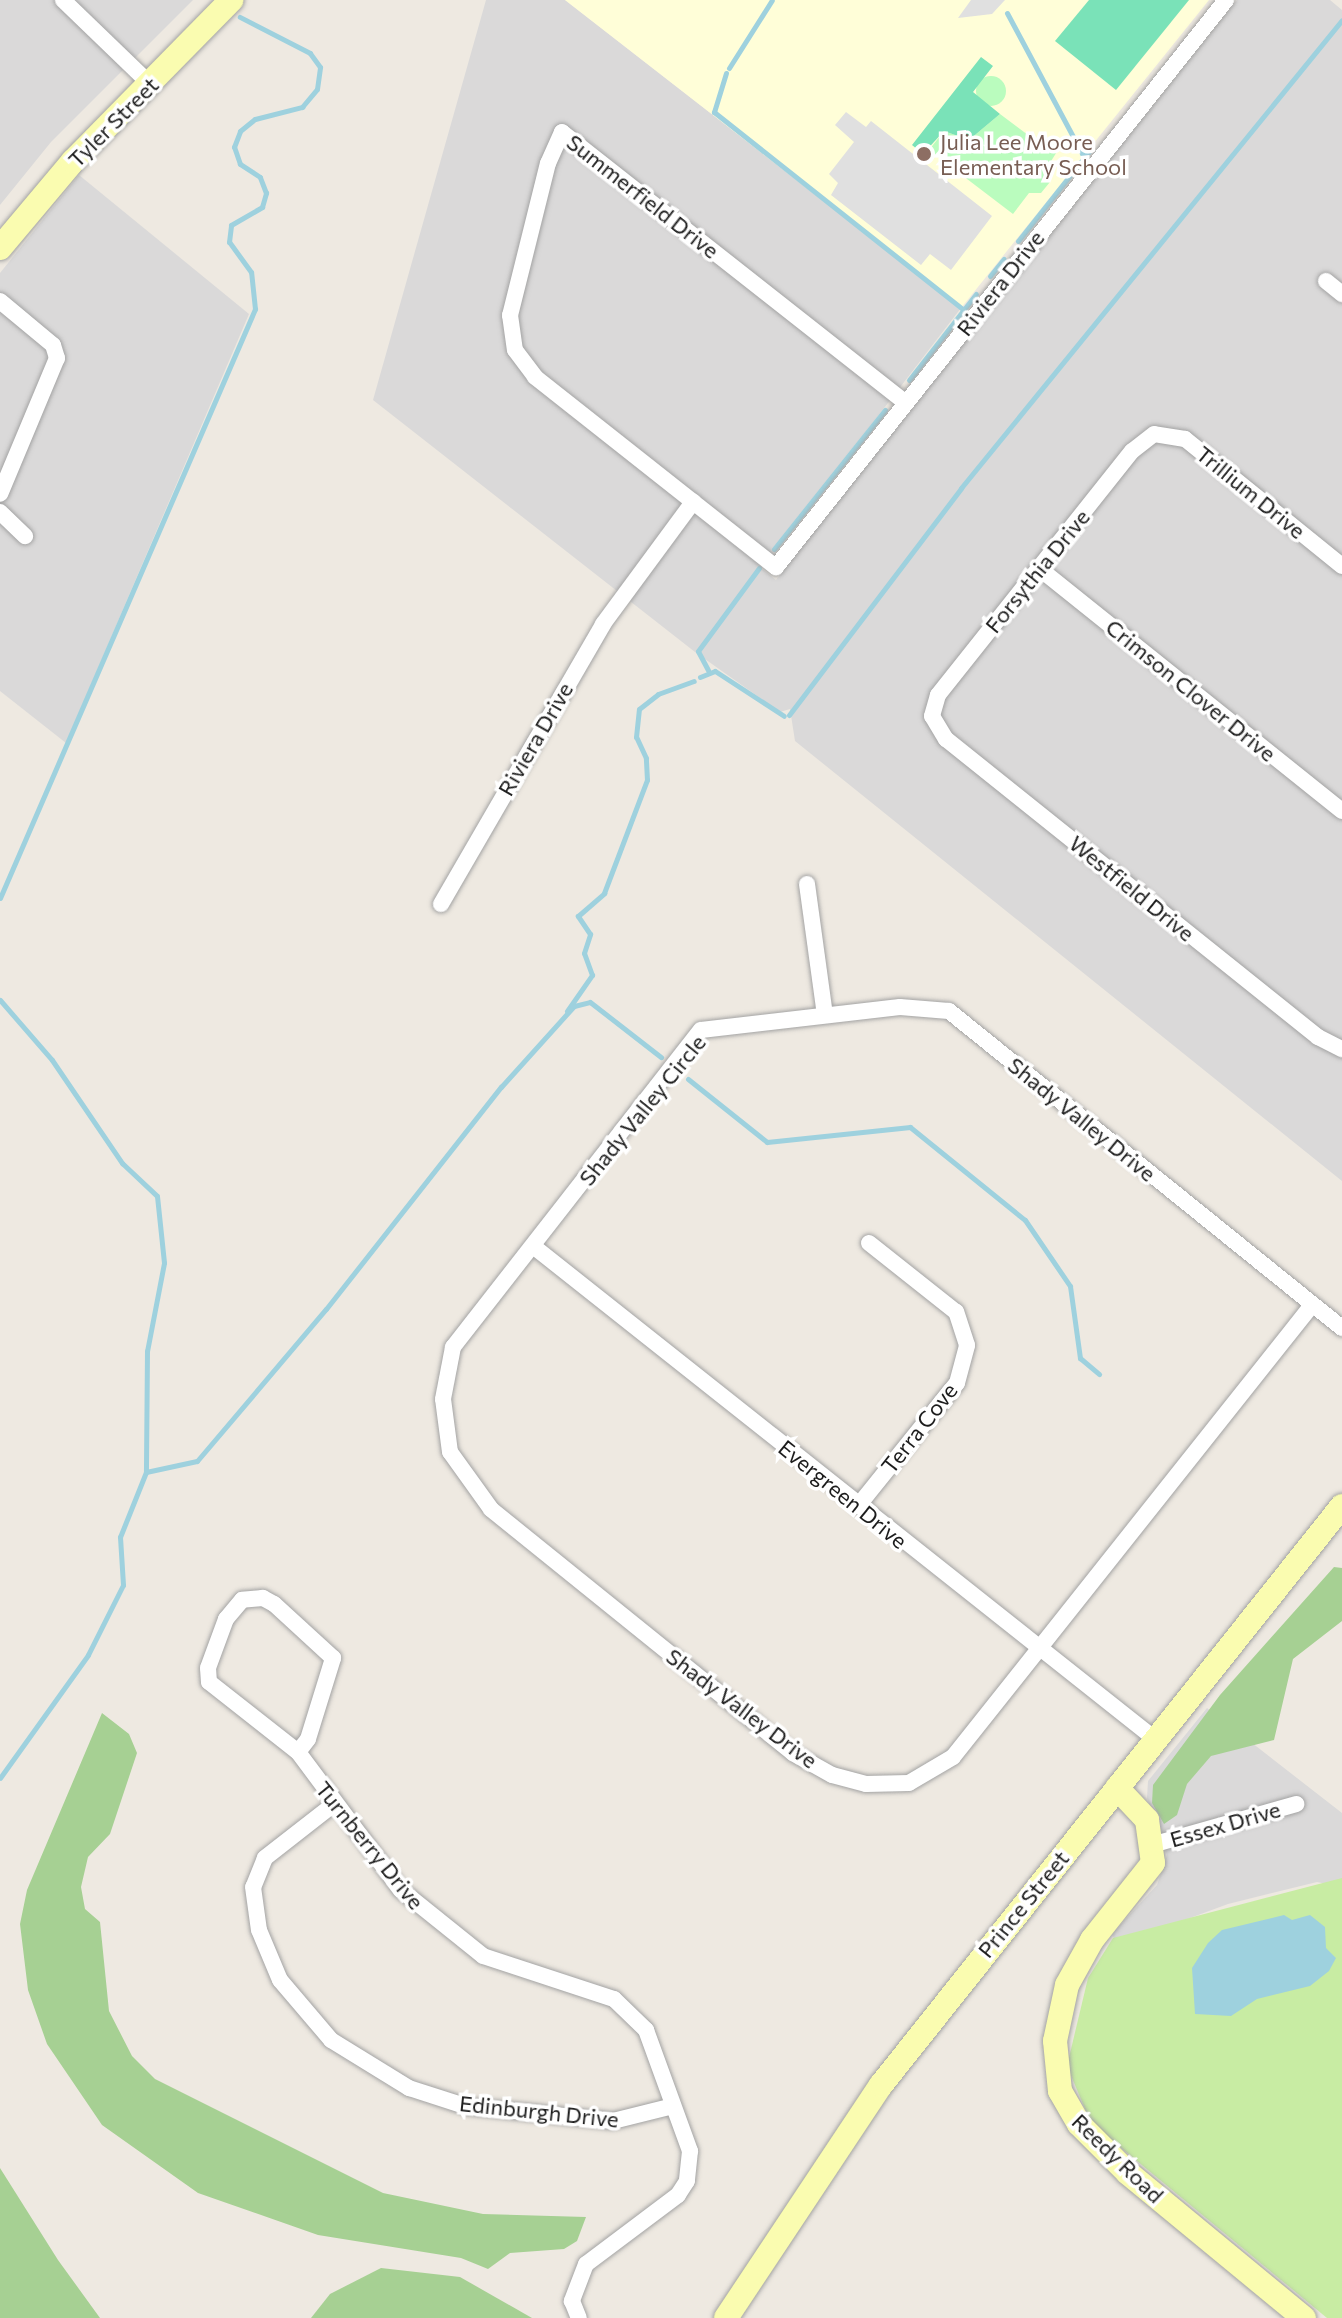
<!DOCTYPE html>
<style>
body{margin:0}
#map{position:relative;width:1342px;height:2318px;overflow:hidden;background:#eee9e1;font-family:Commissioner,sans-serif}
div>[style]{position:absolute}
.residential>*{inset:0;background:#dad9d9}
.education>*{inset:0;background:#fffed8}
.grass>*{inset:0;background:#c8eca3}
.forest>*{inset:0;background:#a6d093}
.park>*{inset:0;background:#bafcbe}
.round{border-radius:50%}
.pitch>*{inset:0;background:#7ae2b8}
.parking>*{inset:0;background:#e0e0e0}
.water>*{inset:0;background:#9ed1de}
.stream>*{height:5px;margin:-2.5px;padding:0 2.5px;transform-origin:2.5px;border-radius:2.5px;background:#9ed1de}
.roads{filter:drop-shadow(0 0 2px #a3a3a3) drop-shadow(0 0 2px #a3a3a3)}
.street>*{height:16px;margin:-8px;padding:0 8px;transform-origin:8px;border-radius:8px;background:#fff}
.secondary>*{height:24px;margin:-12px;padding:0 12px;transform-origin:12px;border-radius:12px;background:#fafcb0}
.dots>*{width:22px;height:22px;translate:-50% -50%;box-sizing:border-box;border:4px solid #fff;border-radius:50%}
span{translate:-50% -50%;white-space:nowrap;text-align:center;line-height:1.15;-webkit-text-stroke:7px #fff;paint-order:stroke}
.street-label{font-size:22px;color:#1c1c1c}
.education-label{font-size:22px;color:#785e54}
.left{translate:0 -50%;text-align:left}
</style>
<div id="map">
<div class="residential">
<i style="clip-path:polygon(0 0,193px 0,51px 142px,0 205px)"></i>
<i style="clip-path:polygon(486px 0,565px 0,961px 308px,761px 568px,776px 580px,1237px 0,1330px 0,1342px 10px,1342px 1181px,795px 741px,790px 709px,780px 712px,695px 652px,373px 400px)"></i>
<i style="clip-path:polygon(79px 175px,249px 314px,66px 743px,0 691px,0 273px)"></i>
<i style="clip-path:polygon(1207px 1708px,1342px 1813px,1342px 1887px,1317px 1882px,1228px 1904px,1117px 1945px,1112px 1934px,1157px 1885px,1167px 1855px,1147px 1798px,1148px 1781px)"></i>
</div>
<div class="education">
<i style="clip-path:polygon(565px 0,1209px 0,961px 308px)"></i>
</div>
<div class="grass">
<i style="clip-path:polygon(1342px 1878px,1342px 2318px,1327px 2318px,1091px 2123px,1067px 2066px,1088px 1978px,1113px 1938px)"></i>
</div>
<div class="forest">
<i style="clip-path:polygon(1334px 1567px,1342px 1568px,1342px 1621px,1293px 1659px,1274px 1740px,1211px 1756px,1187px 1784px,1177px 1815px,1164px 1824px,1152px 1803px,1153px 1785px,1220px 1695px)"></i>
<i style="clip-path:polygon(102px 1713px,129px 1734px,137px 1753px,110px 1834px,88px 1857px,81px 1887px,85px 1909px,100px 1922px,109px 2011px,132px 2056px,155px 2079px,383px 2193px,483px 2214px,586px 2217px,577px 2241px,564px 2249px,510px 2253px,488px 2269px,461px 2258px,318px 2235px,198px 2193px,102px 2125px,47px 2044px,28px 1990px,20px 1924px,27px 1890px)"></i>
<i style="clip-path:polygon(0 2168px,58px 2260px,100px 2318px,0 2318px)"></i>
<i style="clip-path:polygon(381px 2268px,460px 2277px,532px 2318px,311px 2318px,330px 2294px)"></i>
</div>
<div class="park">
<i class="round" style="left:976px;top:76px;width:30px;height:30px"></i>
<i style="clip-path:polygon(1000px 114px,1032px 138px,1055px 139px,1058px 150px,1048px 166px,1050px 182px,1041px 193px,1029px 193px,1013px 214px,929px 150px,944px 131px,969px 140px)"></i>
</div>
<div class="pitch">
<i style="clip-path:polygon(1089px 0,1189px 0,1116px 90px,1055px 41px)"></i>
<i style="clip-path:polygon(981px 57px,993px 66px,973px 92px,1000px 114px,969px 140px,944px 131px,923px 154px,912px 145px)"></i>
</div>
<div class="parking">
<i style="clip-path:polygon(971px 0,1005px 0,992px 14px,958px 18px)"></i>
<i style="clip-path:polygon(846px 112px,866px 127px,871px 121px,992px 216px,951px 270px,930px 254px,921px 265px,831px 195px,838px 183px,829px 174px,854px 142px,835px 125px)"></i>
</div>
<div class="water">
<i style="clip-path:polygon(1284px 1915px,1292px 1920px,1310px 1915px,1325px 1927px,1326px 1948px,1336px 1958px,1329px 1971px,1310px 1986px,1257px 1999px,1231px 2016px,1195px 2014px,1192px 1968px,1208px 1943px,1222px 1930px)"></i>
</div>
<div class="stream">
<i style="left:1007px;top:13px;width:163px;rotate:61.9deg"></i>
<i style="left:729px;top:68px;width:80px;rotate:-57.7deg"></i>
<i style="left:726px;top:73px;width:41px;rotate:107.1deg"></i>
<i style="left:714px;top:112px;width:319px;rotate:38.4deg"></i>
<i style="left:1018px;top:241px;width:116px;rotate:-51.6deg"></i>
<i style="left:990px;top:276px;width:22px;rotate:-51deg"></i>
<i style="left:909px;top:380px;width:109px;rotate:-52.1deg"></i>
<i style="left:774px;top:549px;width:178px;rotate:-51.4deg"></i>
<i style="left:708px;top:670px;width:21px;rotate:-118deg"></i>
<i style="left:698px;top:651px;width:103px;rotate:-53.7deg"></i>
<i style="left:700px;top:677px;width:16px;rotate:-22deg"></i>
<i style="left:715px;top:671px;width:82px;rotate:33.1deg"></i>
<i style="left:789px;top:715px;width:285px;rotate:-52.8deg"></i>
<i style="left:961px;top:488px;width:603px;rotate:-50.85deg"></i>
<i style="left:0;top:898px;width:642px;rotate:-66.59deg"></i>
<i style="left:255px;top:309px;width:37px;rotate:-96deg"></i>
<i style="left:251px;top:272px;width:37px;rotate:-126deg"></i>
<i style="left:229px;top:242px;width:17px;rotate:-83deg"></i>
<i style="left:231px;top:225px;width:36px;rotate:-30deg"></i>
<i style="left:262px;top:207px;width:15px;rotate:-74deg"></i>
<i style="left:266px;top:193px;width:17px;rotate:-111deg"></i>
<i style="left:260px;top:177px;width:24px;rotate:-147deg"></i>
<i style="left:240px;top:164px;width:18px;rotate:-109deg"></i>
<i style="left:234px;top:147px;width:17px;rotate:-69deg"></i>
<i style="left:240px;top:131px;width:19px;rotate:-39deg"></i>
<i style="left:255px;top:119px;width:49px;rotate:-14.3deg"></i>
<i style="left:302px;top:107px;width:23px;rotate:-50deg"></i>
<i style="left:317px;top:89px;width:22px;rotate:-82deg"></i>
<i style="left:320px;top:67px;width:17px;rotate:-126deg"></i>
<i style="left:310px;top:53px;width:79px;rotate:-152.8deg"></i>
<i style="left:0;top:1000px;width:79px;rotate:49.1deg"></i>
<i style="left:52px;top:1060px;width:125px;rotate:55.8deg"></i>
<i style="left:122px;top:1163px;width:48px;rotate:43.3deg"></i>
<i style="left:157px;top:1196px;width:67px;rotate:84deg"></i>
<i style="left:164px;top:1263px;width:90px;rotate:100.9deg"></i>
<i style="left:147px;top:1351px;width:121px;rotate:90.5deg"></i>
<i style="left:146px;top:1472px;width:70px;rotate:111.8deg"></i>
<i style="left:120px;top:1537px;width:48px;rotate:86.4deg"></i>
<i style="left:123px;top:1585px;width:78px;rotate:116.6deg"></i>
<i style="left:88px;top:1655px;width:151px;rotate:125.6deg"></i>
<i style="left:567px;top:1011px;width:44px;rotate:-55.2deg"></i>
<i style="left:592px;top:975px;width:23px;rotate:-110deg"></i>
<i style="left:584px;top:953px;width:20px;rotate:-72deg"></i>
<i style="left:590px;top:934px;width:22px;rotate:-124deg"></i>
<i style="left:578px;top:916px;width:35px;rotate:-41deg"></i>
<i style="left:604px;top:893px;width:121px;rotate:-69.2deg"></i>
<i style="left:647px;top:780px;width:22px;rotate:-93deg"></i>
<i style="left:646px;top:758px;width:23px;rotate:-115deg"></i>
<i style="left:636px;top:737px;width:28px;rotate:-84deg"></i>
<i style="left:639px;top:709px;width:24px;rotate:-38deg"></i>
<i style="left:658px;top:694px;width:38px;rotate:-20deg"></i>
<i style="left:688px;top:1079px;width:101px;rotate:38.6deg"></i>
<i style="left:767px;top:1142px;width:144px;rotate:-6deg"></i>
<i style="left:910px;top:1127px;width:148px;rotate:39deg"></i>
<i style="left:1025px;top:1220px;width:80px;rotate:55.7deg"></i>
<i style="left:1070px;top:1286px;width:73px;rotate:82.1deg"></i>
<i style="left:1080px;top:1358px;width:25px;rotate:40deg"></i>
<i style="left:146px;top:1472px;width:52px;rotate:-12.2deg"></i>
<i style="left:197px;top:1461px;width:199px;rotate:-49.7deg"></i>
<i style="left:326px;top:1309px;width:283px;rotate:-51.8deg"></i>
<i style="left:501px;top:1087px;width:109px;rotate:-48deg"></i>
<i style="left:574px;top:1006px;width:16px;rotate:-14deg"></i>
<i style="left:590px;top:1002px;width:90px;rotate:37.8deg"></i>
</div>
<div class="roads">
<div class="street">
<i style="left:63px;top:0;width:122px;rotate:44deg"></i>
<i style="left:1326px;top:281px;width:21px;rotate:39deg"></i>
<i style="left:0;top:301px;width:69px;rotate:39.7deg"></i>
<i style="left:53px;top:345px;width:14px;rotate:73deg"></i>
<i style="left:57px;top:358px;width:147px;rotate:112.7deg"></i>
<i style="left:906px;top:403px;width:438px;rotate:-141.8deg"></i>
<i style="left:562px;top:132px;width:34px;rotate:114deg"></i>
<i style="left:548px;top:163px;width:157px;rotate:104deg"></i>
<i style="left:510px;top:315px;width:35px;rotate:82deg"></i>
<i style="left:515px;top:350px;width:34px;rotate:53deg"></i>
<i style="left:535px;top:377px;width:307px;rotate:38.3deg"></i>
<i style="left:776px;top:567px;width:724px;rotate:-51.56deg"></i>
<i style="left:0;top:512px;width:35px;rotate:44deg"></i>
<i style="left:1342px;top:566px;width:202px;rotate:-141deg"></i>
<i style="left:1185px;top:439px;width:31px;rotate:-171deg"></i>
<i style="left:1154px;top:434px;width:28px;rotate:142deg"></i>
<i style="left:1132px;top:451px;width:312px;rotate:128.5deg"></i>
<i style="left:938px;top:695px;width:22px;rotate:106deg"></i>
<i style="left:932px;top:716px;width:27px;rotate:59deg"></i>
<i style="left:946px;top:739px;width:477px;rotate:38.7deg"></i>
<i style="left:1318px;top:1037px;width:27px;rotate:27deg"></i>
<i style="left:1040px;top:569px;width:387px;rotate:38.7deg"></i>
<i style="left:807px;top:884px;width:132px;rotate:82.2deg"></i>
<i style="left:441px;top:904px;width:323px;rotate:-59.9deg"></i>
<i style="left:603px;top:624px;width:152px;rotate:-53.6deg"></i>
<i style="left:533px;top:1246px;width:794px;rotate:38.4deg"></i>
<i style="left:1312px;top:1305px;width:577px;rotate:128.46deg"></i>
<i style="left:953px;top:1757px;width:51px;rotate:149.4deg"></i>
<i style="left:909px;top:1783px;width:43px;rotate:178.7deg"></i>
<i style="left:866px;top:1784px;width:35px;rotate:-165deg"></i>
<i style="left:832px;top:1775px;width:45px;rotate:-150.6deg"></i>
<i style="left:793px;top:1753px;width:388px;rotate:-141.1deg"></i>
<i style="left:491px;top:1509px;width:70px;rotate:-125.7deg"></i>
<i style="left:450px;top:1452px;width:53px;rotate:-97.5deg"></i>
<i style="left:443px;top:1399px;width:53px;rotate:-79.1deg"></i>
<i style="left:453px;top:1347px;width:402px;rotate:-52deg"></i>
<i style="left:701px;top:1030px;width:200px;rotate:-6.6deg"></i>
<i style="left:900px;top:1007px;width:49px;rotate:4.7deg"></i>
<i style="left:949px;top:1011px;width:505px;rotate:38.89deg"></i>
<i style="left:858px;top:1506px;width:158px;rotate:-51.2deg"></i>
<i style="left:957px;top:1383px;width:39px;rotate:-75deg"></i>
<i style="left:967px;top:1345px;width:35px;rotate:-108deg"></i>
<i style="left:956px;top:1312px;width:111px;rotate:-141.6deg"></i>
<i style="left:298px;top:1752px;width:16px;rotate:-52deg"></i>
<i style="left:308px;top:1739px;width:85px;rotate:-72.8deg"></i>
<i style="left:333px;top:1658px;width:80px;rotate:-137.5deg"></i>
<i style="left:274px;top:1604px;width:13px;rotate:-151deg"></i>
<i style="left:263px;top:1598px;width:21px;rotate:175deg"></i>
<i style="left:242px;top:1600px;width:25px;rotate:130deg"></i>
<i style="left:226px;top:1619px;width:52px;rotate:110.2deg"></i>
<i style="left:208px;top:1668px;width:14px;rotate:86deg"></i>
<i style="left:209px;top:1682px;width:113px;rotate:38.2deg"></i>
<i style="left:298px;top:1752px;width:172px;rotate:53.3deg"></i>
<i style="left:401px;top:1890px;width:105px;rotate:38.8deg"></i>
<i style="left:483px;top:1956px;width:138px;rotate:18.2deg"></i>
<i style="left:614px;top:1999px;width:45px;rotate:44.1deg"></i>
<i style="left:646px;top:2030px;width:129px;rotate:70deg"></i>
<i style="left:690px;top:2151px;width:30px;rotate:96deg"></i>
<i style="left:687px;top:2181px;width:17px;rotate:123deg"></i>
<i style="left:678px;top:2195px;width:115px;rotate:143.1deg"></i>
<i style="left:586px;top:2264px;width:40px;rotate:111deg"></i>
<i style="left:572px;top:2301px;width:18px;rotate:68deg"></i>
<i style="left:334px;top:1804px;width:88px;rotate:142deg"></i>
<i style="left:265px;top:1858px;width:31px;rotate:112deg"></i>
<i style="left:253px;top:1887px;width:43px;rotate:82.1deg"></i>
<i style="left:259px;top:1930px;width:54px;rotate:67.2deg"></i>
<i style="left:280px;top:1980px;width:79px;rotate:49.6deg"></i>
<i style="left:331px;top:2040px;width:92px;rotate:31.6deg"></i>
<i style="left:409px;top:2088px;width:59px;rotate:17.8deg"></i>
<i style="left:465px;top:2106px;width:149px;rotate:5.8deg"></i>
<i style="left:613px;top:2121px;width:62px;rotate:-14deg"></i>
<i style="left:1155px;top:1844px;width:147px;rotate:-15.8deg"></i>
</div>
<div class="secondary">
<i style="left:0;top:248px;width:114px;rotate:-50deg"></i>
<i style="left:73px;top:161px;width:226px;rotate:-45.5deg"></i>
<i style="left:1117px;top:1788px;width:44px;rotate:46.8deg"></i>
<i style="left:1147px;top:1820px;width:43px;rotate:82.1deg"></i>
<i style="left:1153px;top:1863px;width:98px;rotate:128.4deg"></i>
<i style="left:1092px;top:1940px;width:51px;rotate:119.1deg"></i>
<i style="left:1067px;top:1985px;width:57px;rotate:102.1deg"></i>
<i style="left:1055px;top:2041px;width:50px;rotate:84.3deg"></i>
<i style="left:1060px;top:2091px;width:38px;rotate:60deg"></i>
<i style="left:1079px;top:2124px;width:69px;rotate:45deg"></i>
<i style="left:1128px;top:2173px;width:228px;rotate:39.5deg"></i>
<i style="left:726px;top:2318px;width:280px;rotate:-56.4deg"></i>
<i style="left:881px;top:2085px;width:740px;rotate:-51.47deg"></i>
</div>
</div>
<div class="dots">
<i style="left:924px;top:154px;background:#8d6e63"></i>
</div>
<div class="street-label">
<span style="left:113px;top:122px;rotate:-45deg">Tyler Street</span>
<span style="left:643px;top:196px;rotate:38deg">Summerfield Drive</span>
<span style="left:1000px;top:283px;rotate:-52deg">Riviera Drive</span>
<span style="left:1251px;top:492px;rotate:39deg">Trillium Drive</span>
<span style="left:1037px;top:571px;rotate:-51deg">Forsythia Drive</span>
<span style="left:1191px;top:690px;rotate:39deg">Crimson Clover Drive</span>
<span style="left:535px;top:739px;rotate:-60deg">Riviera Drive</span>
<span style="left:1132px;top:888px;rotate:39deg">Westfield Drive</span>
<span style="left:642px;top:1110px;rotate:-51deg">Shady Valley Circle</span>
<span style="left:1082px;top:1119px;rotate:39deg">Shady Valley Drive</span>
<span style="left:919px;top:1428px;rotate:-52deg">Terra Cove</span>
<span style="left:843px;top:1494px;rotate:39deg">Evergreen Drive</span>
<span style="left:742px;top:1708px;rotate:37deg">Shady Valley Drive</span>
<span style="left:1225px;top:1824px;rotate:-16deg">Essex Drive</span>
<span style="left:370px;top:1845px;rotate:51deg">Turnberry Drive</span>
<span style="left:1023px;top:1904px;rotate:-51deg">Prince Street</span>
<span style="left:539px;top:2111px;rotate:6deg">Edinburgh Drive</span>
<span style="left:1118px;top:2158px;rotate:44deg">Reedy Road</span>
</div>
<div class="education-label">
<span class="left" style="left:940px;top:154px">Julia Lee Moore<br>Elementary School</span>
</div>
</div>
